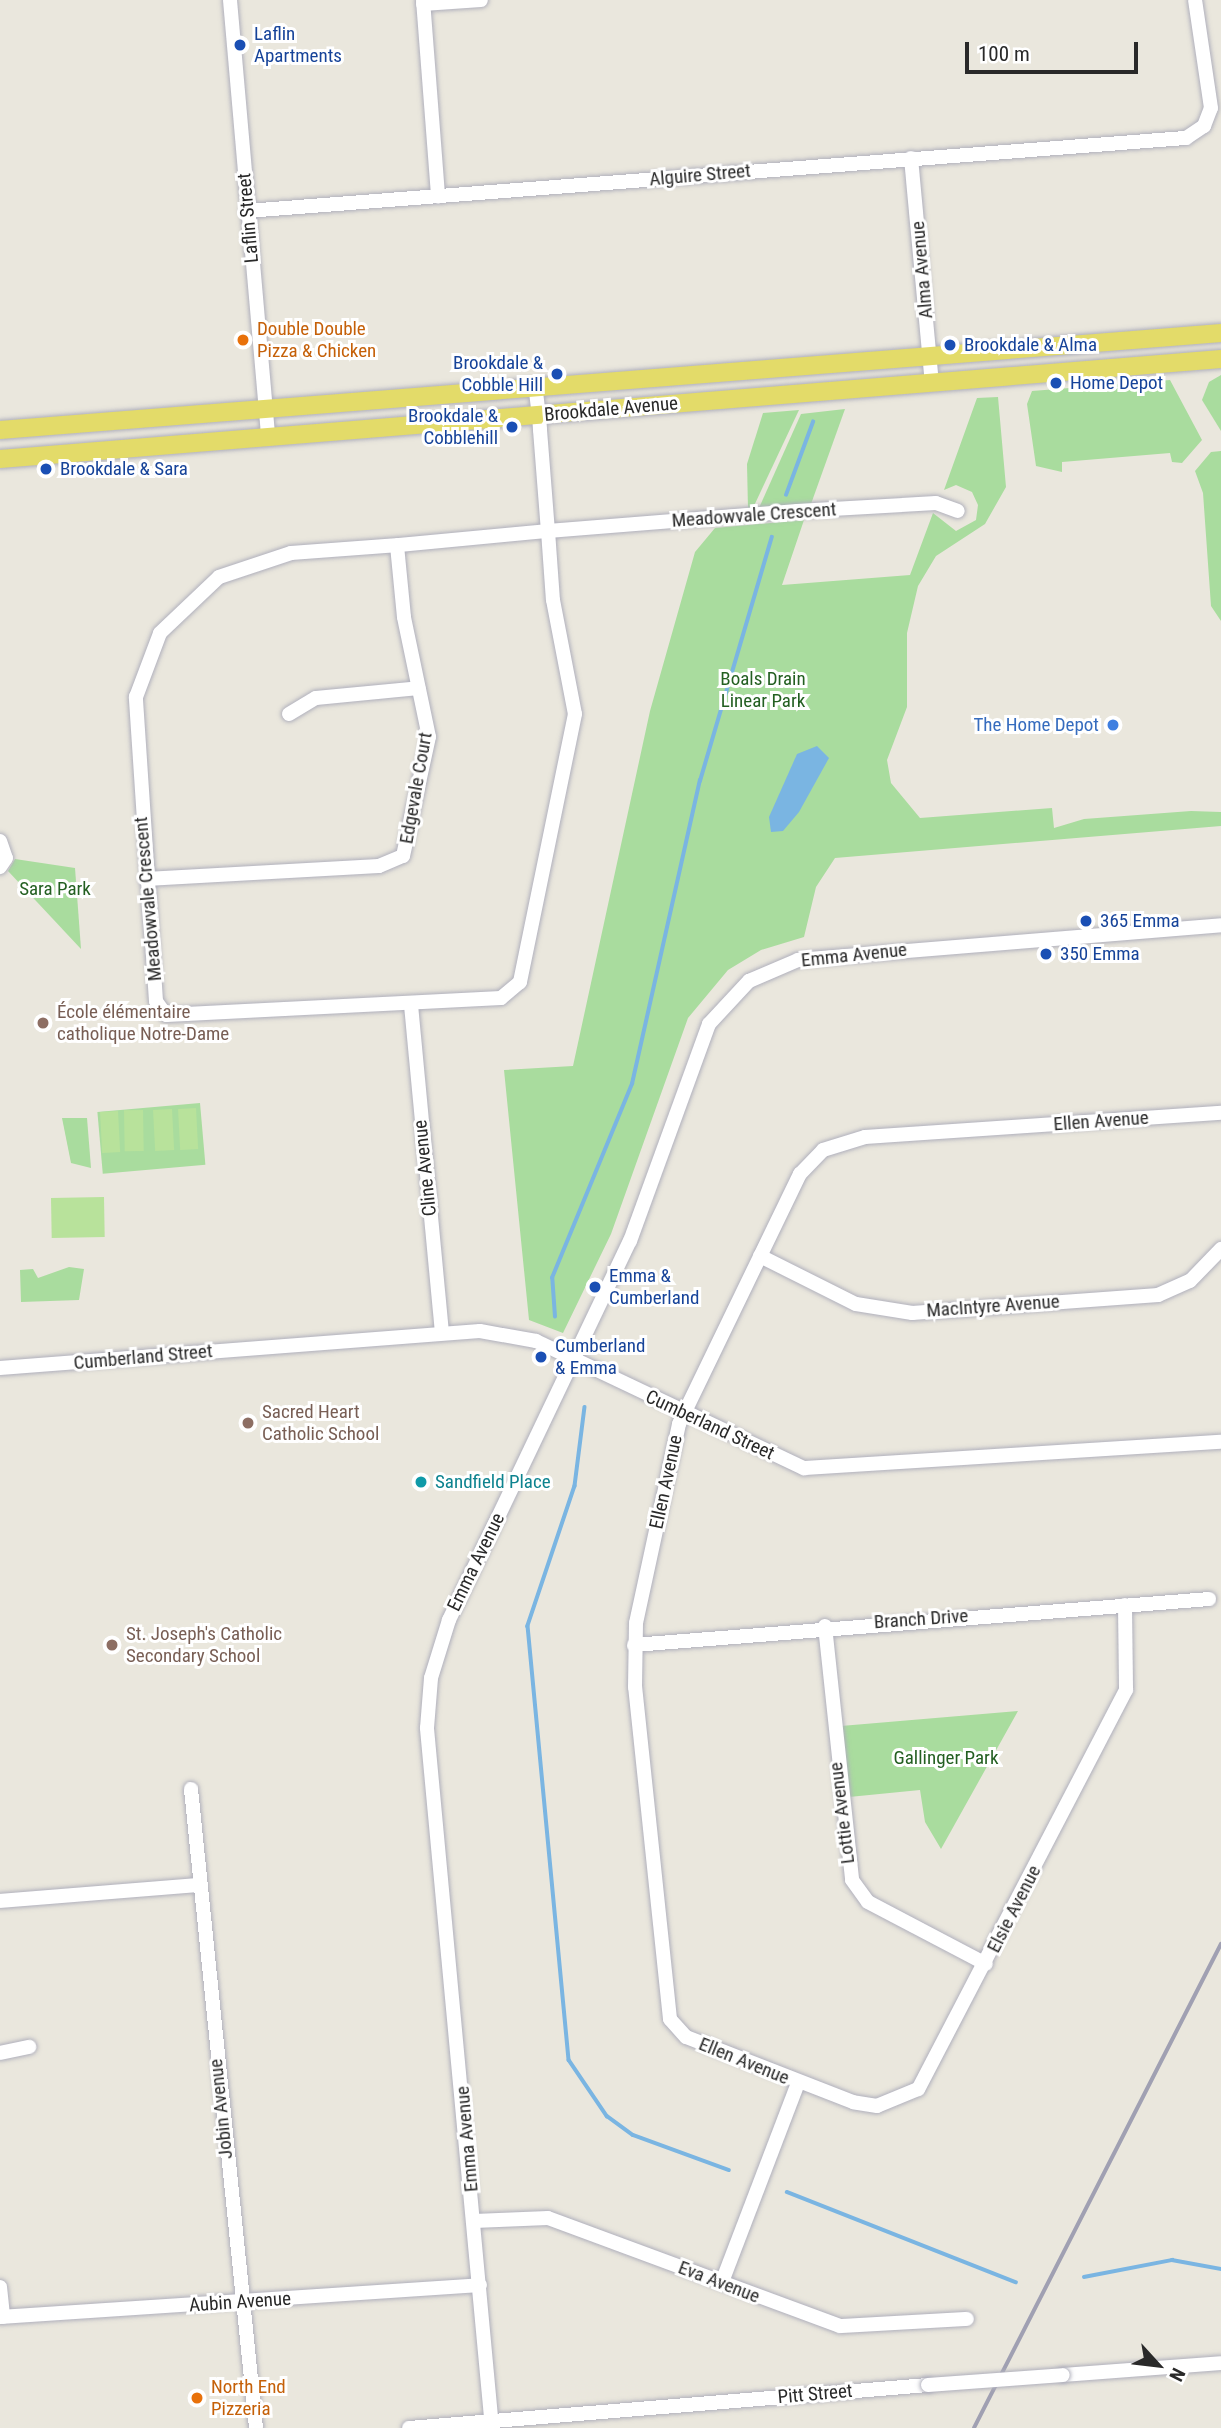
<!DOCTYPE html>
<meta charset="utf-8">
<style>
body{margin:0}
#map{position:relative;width:1221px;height:2428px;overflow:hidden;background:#eae7dd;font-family:"Roboto Condensed",sans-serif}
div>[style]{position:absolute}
.green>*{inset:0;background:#a9dc9e;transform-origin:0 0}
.pitch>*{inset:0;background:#b8e29b;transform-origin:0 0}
.water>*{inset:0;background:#7ab5e2}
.stream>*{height:3.5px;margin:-1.75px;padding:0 1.75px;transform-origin:1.75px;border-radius:1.75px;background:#7ab5e2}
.roads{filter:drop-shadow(0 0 2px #b0b0bc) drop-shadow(0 0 2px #b0b0bc)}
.minor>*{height:14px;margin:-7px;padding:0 7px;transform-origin:7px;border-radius:7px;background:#fff}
.major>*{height:18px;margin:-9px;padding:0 9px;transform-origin:9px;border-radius:9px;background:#e3db69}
.rail>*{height:3.5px;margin:-1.75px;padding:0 1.75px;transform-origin:1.75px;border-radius:1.75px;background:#a0a0b2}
.bridges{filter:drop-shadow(0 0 2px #b0b0bc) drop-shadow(0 0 2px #b0b0bc)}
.minor-bridge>*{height:14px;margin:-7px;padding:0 7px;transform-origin:7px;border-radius:7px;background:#fff}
.dots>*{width:19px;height:19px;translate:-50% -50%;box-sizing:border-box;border:4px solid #fff;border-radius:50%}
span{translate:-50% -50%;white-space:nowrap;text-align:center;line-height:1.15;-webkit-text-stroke:6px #fff;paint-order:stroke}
.transit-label{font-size:19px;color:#164399}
.left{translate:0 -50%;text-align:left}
.right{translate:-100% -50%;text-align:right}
.street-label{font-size:19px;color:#292929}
.food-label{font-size:19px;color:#c56008}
.park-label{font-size:19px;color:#235f21}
.shop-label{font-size:19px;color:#366cbe}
.education-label{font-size:19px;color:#785e54}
.culture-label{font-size:19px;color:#0d838f}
.north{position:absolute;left:1123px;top:2330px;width:70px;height:70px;-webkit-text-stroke:5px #fff;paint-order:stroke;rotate:117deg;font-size:19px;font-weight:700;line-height:28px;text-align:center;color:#292929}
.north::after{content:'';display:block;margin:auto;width:24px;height:32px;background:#292929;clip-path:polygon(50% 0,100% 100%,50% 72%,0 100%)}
.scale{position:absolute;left:965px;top:42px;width:173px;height:32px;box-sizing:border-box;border:4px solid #292929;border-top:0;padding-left:9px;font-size:21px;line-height:24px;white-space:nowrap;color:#292929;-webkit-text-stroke:5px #fff;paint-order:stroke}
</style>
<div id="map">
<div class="green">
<i style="clip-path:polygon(1221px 375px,1221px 431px,1202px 400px,1209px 382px)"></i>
<i style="clip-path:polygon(1170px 380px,1202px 440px,1182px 463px,1172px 462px,1170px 453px,1062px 462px,1062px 472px,1036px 466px,1027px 404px,1032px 391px)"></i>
<i style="clip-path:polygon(998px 397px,1006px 487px,985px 524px,936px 556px,918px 586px,907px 633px,907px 707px,887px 760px,891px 783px,920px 818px,1052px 808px,1054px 828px,1084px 819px,1191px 811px,1221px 812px,1221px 826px,835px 858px,816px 887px,804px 937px,761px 950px,728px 970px,688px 1018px,611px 1234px,563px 1333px,529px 1320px,504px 1070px,573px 1066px,650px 711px,695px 552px,715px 528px,804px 520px,782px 585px,910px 575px,933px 513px,956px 531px,976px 520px,978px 505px,972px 492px,956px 485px,944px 490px,977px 398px)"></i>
<i style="clip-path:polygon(845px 409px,811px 504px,759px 508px,801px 414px)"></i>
<i style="clip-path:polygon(799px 410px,753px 508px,748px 509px,747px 464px,763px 413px)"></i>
<i style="clip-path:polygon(1221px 451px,1221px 621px,1211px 606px,1203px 493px,1195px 471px,1211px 452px)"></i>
<i style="clip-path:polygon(15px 859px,75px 868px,81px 949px,8px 871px)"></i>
<i style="left:200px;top:1103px;width:62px;height:103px;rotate:85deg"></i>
<i style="clip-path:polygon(62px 1118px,87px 1118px,91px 1168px,71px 1163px)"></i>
<i style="clip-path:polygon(69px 1267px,84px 1269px,79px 1300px,21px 1302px,20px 1270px,33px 1269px,38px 1278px)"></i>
<i style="clip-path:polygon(1018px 1711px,941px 1849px,925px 1822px,920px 1790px,849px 1797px,841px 1726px)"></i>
</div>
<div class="pitch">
<i style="left:196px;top:1108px;width:41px;height:18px;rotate:87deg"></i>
<i style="left:172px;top:1109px;width:41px;height:19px;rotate:87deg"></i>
<i style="left:143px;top:1110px;width:41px;height:19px;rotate:89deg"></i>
<i style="left:118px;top:1111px;width:41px;height:18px;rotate:87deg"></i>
<i style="left:104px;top:1197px;width:40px;height:53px;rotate:89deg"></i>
</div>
<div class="water">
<i style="clip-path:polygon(817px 746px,829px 758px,799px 812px,783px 831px,771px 832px,769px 817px,797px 754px)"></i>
</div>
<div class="stream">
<i style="left:786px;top:495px;width:78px;rotate:-69.7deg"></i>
<i style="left:555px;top:1317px;width:39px;rotate:-94deg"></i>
<i style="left:552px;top:1278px;width:210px;rotate:-67.6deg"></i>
<i style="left:632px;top:1084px;width:311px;rotate:-77.4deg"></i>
<i style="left:700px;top:781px;width:254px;rotate:-73.6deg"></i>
<i style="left:585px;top:1407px;width:80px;rotate:97.2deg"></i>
<i style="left:575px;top:1486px;width:148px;rotate:108.6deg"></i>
<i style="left:528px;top:1626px;width:436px;rotate:84.6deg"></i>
<i style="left:569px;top:2060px;width:68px;rotate:55.8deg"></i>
<i style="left:607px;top:2116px;width:32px;rotate:36deg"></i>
<i style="left:633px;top:2135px;width:102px;rotate:20deg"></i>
<i style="left:787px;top:2192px;width:246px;rotate:21.5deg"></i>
<i style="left:1084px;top:2277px;width:90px;rotate:-10.9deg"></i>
<i style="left:1172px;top:2260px;width:50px;rotate:10.4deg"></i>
</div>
<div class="roads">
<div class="minor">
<i style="left:230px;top:0;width:439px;rotate:85deg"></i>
<i style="left:423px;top:0;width:197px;rotate:85.6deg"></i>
<i style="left:423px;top:4px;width:58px;rotate:-3.9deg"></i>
<i style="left:911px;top:158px;width:226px;rotate:84.7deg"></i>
<i style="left:247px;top:211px;width:942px;rotate:-4.45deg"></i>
<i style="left:1186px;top:138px;width:22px;rotate:-34deg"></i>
<i style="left:1204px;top:126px;width:19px;rotate:-69deg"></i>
<i style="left:1211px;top:108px;width:109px;rotate:-98.4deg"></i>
<i style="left:536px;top:392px;width:23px;rotate:83deg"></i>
<i style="left:539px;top:415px;width:15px;rotate:86deg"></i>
<i style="left:540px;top:430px;width:101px;rotate:85.5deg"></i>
<i style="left:548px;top:531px;width:69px;rotate:85.9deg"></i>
<i style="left:553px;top:600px;width:116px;rotate:79.1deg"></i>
<i style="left:575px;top:714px;width:274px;rotate:101.6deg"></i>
<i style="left:520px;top:982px;width:25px;rotate:140deg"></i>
<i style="left:501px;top:998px;width:335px;rotate:177.1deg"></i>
<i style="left:166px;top:1015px;width:17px;rotate:-126deg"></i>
<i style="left:156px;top:1001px;width:305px;rotate:-93.8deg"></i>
<i style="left:136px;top:697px;width:68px;rotate:-69.4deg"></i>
<i style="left:160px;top:633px;width:81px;rotate:-43.5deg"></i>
<i style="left:219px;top:577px;width:76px;rotate:-18.4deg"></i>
<i style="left:291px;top:553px;width:108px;rotate:-4.2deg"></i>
<i style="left:399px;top:545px;width:150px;rotate:-5.4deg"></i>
<i style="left:548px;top:531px;width:250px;rotate:-4.6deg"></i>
<i style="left:797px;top:511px;width:139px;rotate:-3.3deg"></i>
<i style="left:936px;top:503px;width:23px;rotate:20deg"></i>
<i style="left:289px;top:714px;width:31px;rotate:-31deg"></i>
<i style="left:316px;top:698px;width:103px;rotate:-5.5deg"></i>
<i style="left:0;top:841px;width:18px;rotate:71deg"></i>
<i style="left:6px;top:858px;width:11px;rotate:124deg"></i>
<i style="left:146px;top:879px;width:233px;rotate:-3.2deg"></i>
<i style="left:379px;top:866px;width:26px;rotate:-23deg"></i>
<i style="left:403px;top:856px;width:122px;rotate:-77.7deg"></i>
<i style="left:429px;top:737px;width:123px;rotate:-101.8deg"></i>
<i style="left:404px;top:617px;width:72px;rotate:-95.6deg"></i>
<i style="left:411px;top:1005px;width:328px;rotate:84.6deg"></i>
<i style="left:760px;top:1256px;width:107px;rotate:26.6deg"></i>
<i style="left:856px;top:1304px;width:57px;rotate:9.1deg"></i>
<i style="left:912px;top:1313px;width:247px;rotate:-4.2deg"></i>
<i style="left:1158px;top:1295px;width:35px;rotate:-24deg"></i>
<i style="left:1190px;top:1281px;width:45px;rotate:-45.9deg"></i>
<i style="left:0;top:1368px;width:481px;rotate:-4.4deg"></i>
<i style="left:480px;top:1331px;width:57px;rotate:10.1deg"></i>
<i style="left:536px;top:1341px;width:297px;rotate:25.4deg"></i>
<i style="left:804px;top:1468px;width:418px;rotate:-3.6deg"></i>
<i style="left:1125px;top:1605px;width:85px;rotate:89.3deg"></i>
<i style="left:1126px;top:1690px;width:450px;rotate:117.5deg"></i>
<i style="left:918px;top:2089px;width:44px;rotate:157.5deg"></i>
<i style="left:877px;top:2106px;width:24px;rotate:-171deg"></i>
<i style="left:853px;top:2102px;width:179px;rotate:-158.7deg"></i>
<i style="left:686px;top:2037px;width:24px;rotate:-132deg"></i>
<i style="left:670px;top:2019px;width:334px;rotate:-96deg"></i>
<i style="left:635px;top:1687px;width:64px;rotate:-89.1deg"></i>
<i style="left:636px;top:1623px;width:204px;rotate:-77.8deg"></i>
<i style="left:679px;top:1424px;width:278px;rotate:-64.2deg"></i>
<i style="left:800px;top:1174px;width:33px;rotate:-46deg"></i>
<i style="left:823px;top:1150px;width:44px;rotate:-17.2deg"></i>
<i style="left:865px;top:1137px;width:357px;rotate:-3.9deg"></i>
<i style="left:825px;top:1626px;width:255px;rotate:83.9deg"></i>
<i style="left:852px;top:1880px;width:27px;rotate:54deg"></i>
<i style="left:868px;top:1902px;width:133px;rotate:27.7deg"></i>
<i style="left:634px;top:1645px;width:577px;rotate:-4.57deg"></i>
<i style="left:191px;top:1789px;width:642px;rotate:84.19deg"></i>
<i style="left:0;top:1901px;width:201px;rotate:-4.6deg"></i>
<i style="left:0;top:2053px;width:30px;rotate:-12deg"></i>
<i style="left:474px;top:2221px;width:74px;rotate:-2.3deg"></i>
<i style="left:548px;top:2218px;width:311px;rotate:20.3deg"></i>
<i style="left:840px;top:2326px;width:127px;rotate:-3.2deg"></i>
<i style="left:722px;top:2282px;width:213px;rotate:-69.1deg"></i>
<i style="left:0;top:2287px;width:30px;rotate:84deg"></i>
<i style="left:0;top:2317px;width:481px;rotate:-3.8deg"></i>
<i style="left:1063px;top:2375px;width:158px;rotate:-4.3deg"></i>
<i style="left:409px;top:2428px;width:521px;rotate:-4.74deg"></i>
<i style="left:492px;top:2428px;width:703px;rotate:-95.31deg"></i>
<i style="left:427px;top:1728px;width:50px;rotate:-85.4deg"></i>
<i style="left:431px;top:1678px;width:61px;rotate:-72.8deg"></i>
<i style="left:449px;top:1620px;width:420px;rotate:-64.5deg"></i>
<i style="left:630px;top:1241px;width:231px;rotate:-70deg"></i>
<i style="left:709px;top:1024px;width:59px;rotate:-47.1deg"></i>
<i style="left:749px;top:981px;width:53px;rotate:-23.2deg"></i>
<i style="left:798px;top:960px;width:424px;rotate:-4.7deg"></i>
</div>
<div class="major">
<i style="left:0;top:430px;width:1225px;rotate:-4.54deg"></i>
<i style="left:0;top:459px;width:1225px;rotate:-4.68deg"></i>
</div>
</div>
<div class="rail">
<i style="left:974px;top:2428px;width:543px;rotate:-62.96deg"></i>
</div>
<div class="bridges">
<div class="minor-bridge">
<i style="left:928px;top:2385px;width:135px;rotate:-4.2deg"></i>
</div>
</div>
<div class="dots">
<i style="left:240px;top:45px;background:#1a4fb4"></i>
<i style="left:243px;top:340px;background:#e8710a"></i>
<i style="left:950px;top:345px;background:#1a4fb4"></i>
<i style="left:557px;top:374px;background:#1a4fb4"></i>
<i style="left:1056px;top:383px;background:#1a4fb4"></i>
<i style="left:512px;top:427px;background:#1a4fb4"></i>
<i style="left:46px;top:469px;background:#1a4fb4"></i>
<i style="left:1113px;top:725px;background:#3f7fe0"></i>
<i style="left:1086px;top:921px;background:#1a4fb4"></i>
<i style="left:1046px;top:954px;background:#1a4fb4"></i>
<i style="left:43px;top:1023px;background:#8d6e63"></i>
<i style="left:595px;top:1287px;background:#1a4fb4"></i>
<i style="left:541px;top:1357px;background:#1a4fb4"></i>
<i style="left:248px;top:1423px;background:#8d6e63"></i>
<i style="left:421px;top:1482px;background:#0f9aa8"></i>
<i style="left:112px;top:1645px;background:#8d6e63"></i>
<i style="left:197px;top:2398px;background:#e8710a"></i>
</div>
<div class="transit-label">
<span class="left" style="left:254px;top:45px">Laflin<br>Apartments</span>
<span class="left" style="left:964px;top:345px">Brookdale &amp; Alma</span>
<span class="right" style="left:543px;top:374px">Brookdale &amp;<br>Cobble Hill</span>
<span class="left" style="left:1070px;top:383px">Home Depot</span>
<span class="right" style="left:498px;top:427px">Brookdale &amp;<br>Cobblehill</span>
<span class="left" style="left:60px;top:469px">Brookdale &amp; Sara</span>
<span class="left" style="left:1100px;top:921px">365 Emma</span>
<span class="left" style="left:1060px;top:954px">350 Emma</span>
<span class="left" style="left:609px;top:1287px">Emma &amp;<br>Cumberland</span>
<span class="left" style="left:555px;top:1357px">Cumberland<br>&amp; Emma</span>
</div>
<div class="street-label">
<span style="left:700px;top:175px;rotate:-5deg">Alguire Street</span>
<span style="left:248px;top:218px;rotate:-95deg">Laflin Street</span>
<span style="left:922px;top:270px;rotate:-95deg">Alma Avenue</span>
<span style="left:611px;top:409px;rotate:-5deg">Brookdale Avenue</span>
<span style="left:754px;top:515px;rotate:-4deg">Meadowvale Crescent</span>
<span style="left:416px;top:788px;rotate:-80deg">Edgevale Court</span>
<span style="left:148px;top:899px;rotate:-95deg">Meadowvale Crescent</span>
<span style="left:854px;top:955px;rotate:-6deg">Emma Avenue</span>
<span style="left:1101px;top:1121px;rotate:-4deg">Ellen Avenue</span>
<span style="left:425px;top:1168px;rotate:-96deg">Cline Avenue</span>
<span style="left:993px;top:1306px;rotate:-4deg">MacIntyre Avenue</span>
<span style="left:143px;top:1357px;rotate:-5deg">Cumberland Street</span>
<span style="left:710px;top:1425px;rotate:25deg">Cumberland Street</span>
<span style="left:666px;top:1482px;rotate:-78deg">Ellen Avenue</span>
<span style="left:476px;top:1562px;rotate:-64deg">Emma Avenue</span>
<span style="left:921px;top:1619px;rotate:-4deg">Branch Drive</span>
<span style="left:842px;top:1813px;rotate:-97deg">Lottie Avenue</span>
<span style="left:1014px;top:1909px;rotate:-63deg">Elsie Avenue</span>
<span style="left:744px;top:2061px;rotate:22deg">Ellen Avenue</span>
<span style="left:221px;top:2109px;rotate:-96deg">Jobin Avenue</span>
<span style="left:467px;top:2139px;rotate:-95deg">Emma Avenue</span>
<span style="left:719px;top:2282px;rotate:21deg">Eva Avenue</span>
<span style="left:240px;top:2302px;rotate:-4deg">Aubin Avenue</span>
<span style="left:815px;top:2394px;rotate:-5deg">Pitt Street</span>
</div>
<div class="food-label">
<span class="left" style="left:257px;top:340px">Double Double<br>Pizza &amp; Chicken</span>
<span class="left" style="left:211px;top:2398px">North End<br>Pizzeria</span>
</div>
<div class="park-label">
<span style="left:763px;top:690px">Boals Drain<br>Linear Park</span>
<span style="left:55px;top:889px">Sara Park</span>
<span style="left:946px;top:1758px">Gallinger Park</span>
</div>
<div class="shop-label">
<span class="right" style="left:1099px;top:725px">The Home Depot</span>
</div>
<div class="education-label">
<span class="left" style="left:57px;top:1023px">École élémentaire<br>catholique Notre-Dame</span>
<span class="left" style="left:262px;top:1423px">Sacred Heart<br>Catholic School</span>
<span class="left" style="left:126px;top:1645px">St. Joseph's Catholic<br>Secondary School</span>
</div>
<div class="culture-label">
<span class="left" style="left:435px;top:1482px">Sandfield Place</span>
</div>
<div class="north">N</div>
<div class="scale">100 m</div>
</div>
